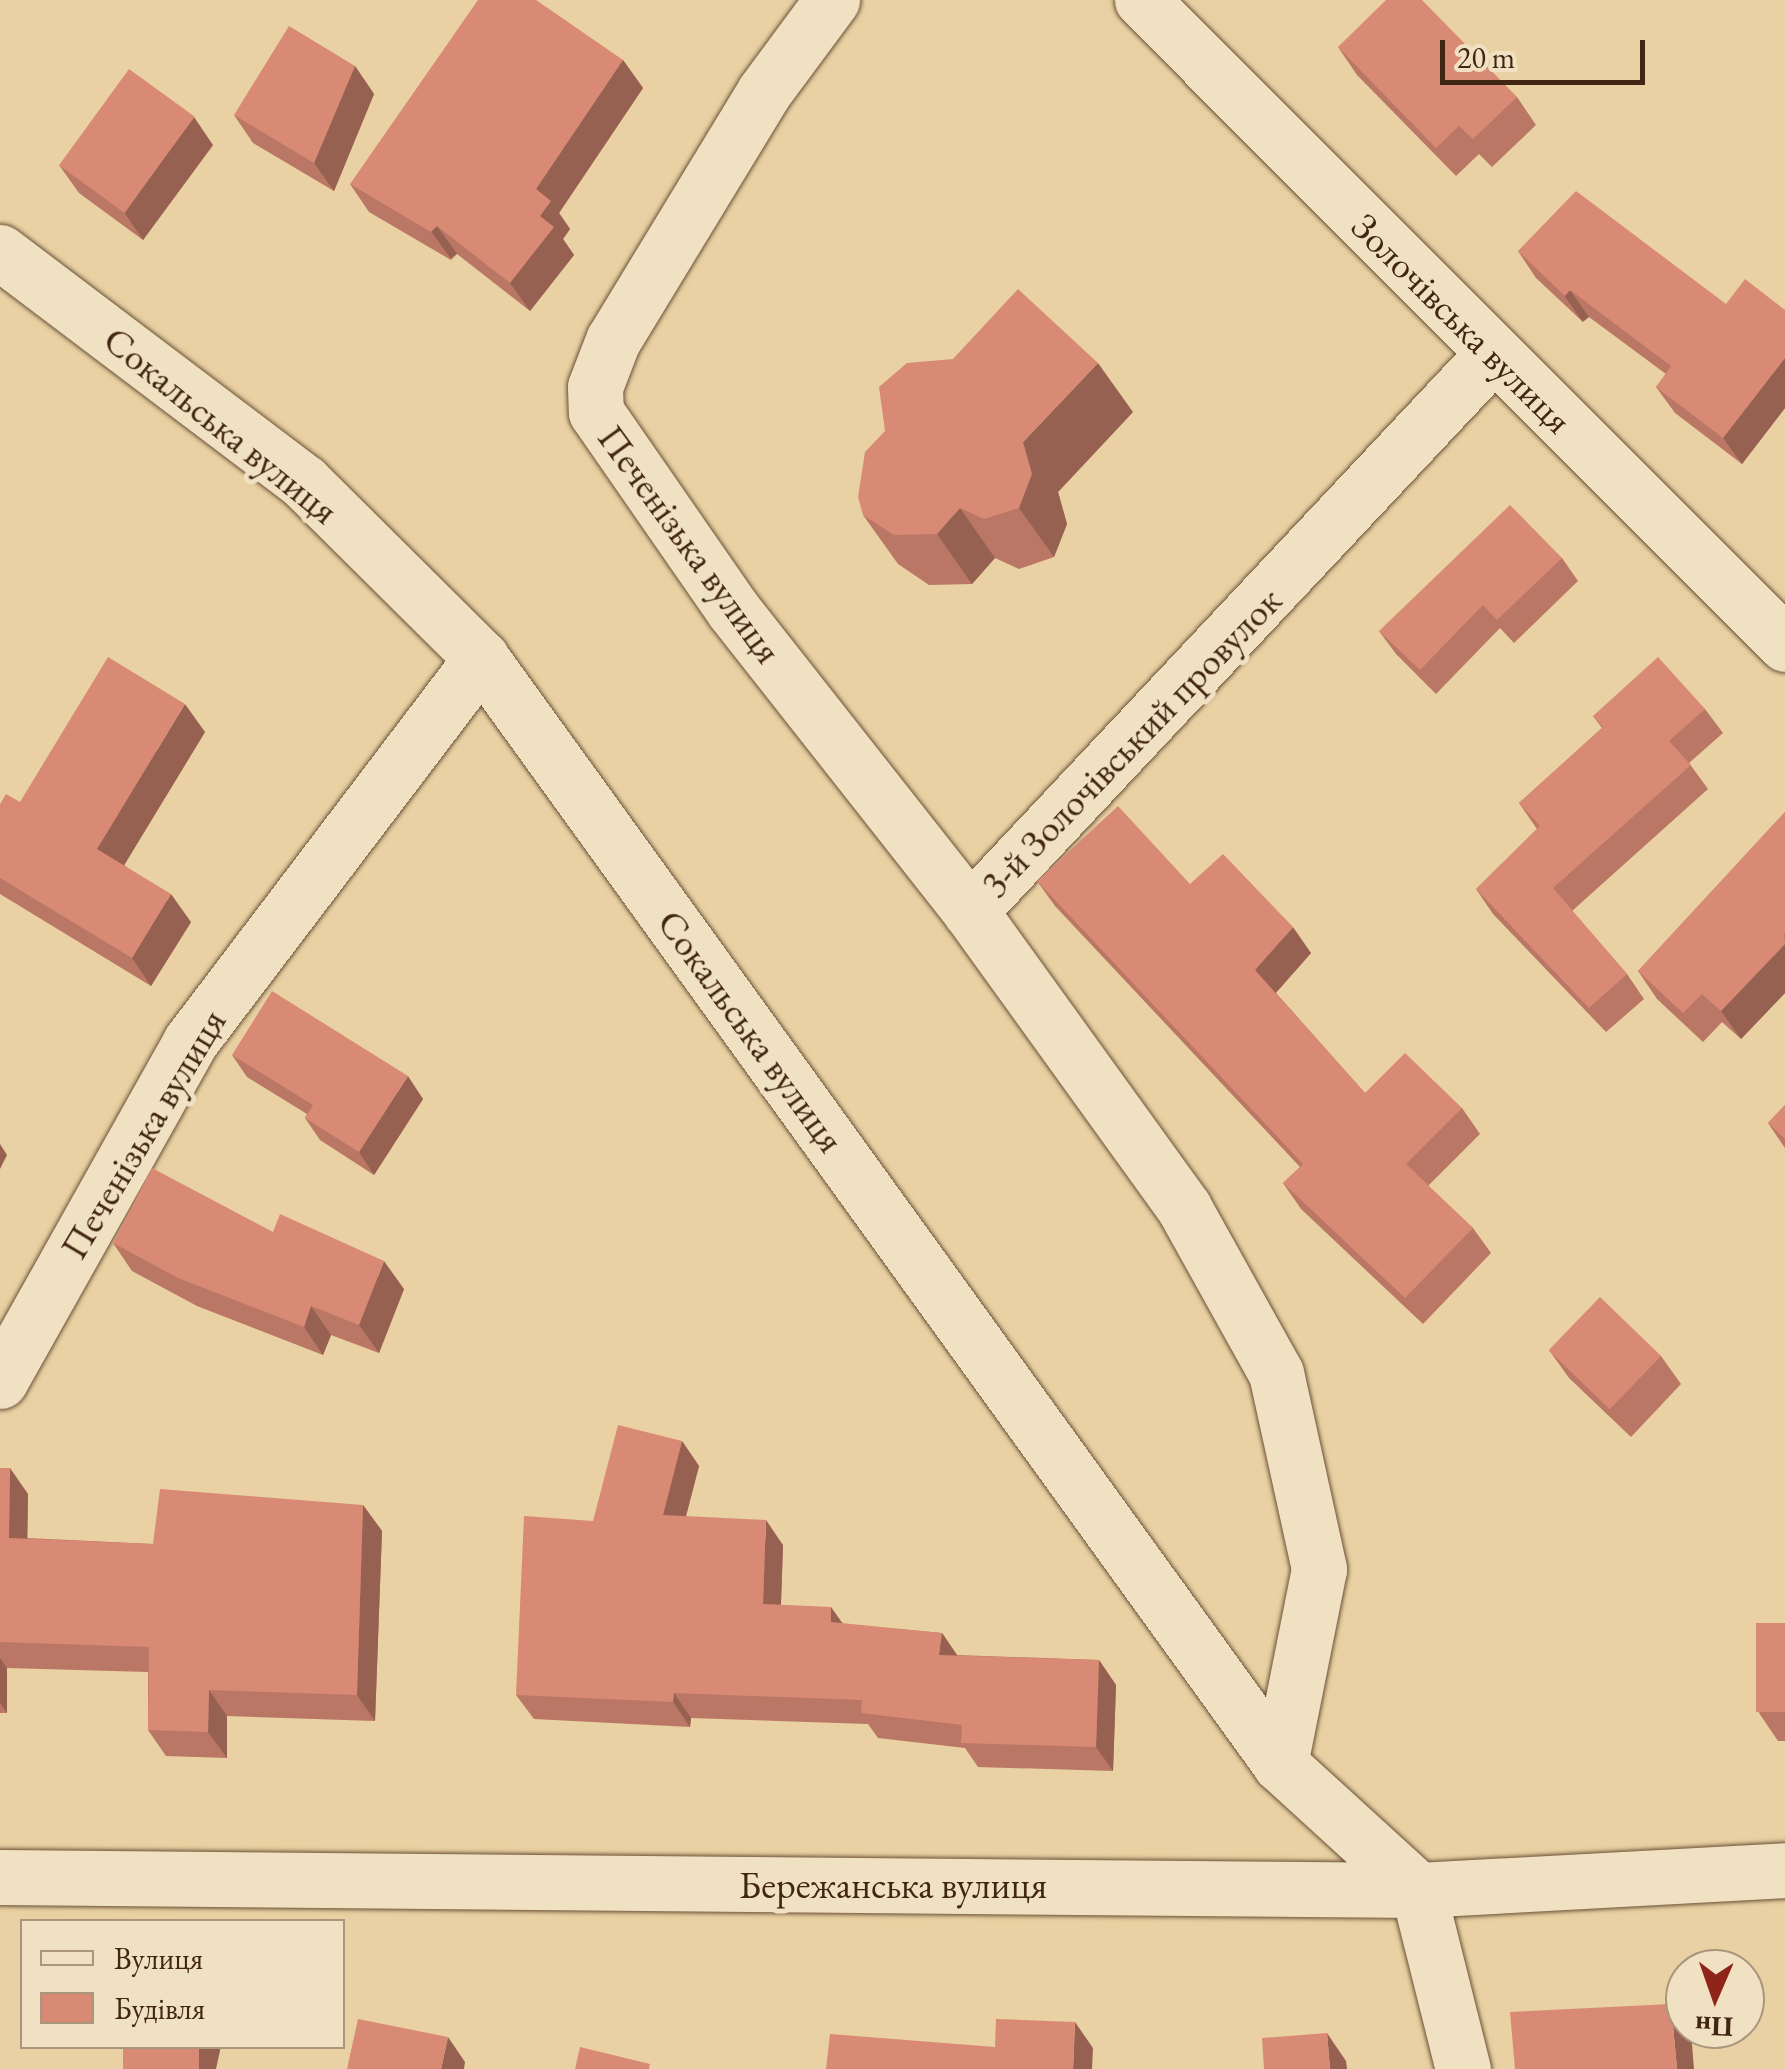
<!DOCTYPE html>
<meta charset="utf-8">
<style>
body{margin:0}
#map{position:relative;width:1785px;height:2069px;overflow:hidden;background:#e9d1a3;font-family:"EB Garamond",serif}
div>[style]{position:absolute}
.roads{filter:drop-shadow(0 0 2px #6b5137) drop-shadow(0 0 2px #6b5137)}
.minor>*{height:55px;margin:-27.5px;padding:0 27.5px;transform-origin:27.5px;border-radius:27.5px;background:#f1e1c3}
.wall>*{inset:0;background:#ba7765}
.shaded-wall>*{inset:0;background:#976152;transform-origin:0 0}
.building>*{inset:0;background:#d88a75;transform-origin:0 0}
span{translate:-50% -50%;white-space:nowrap;text-align:center;line-height:1.15;-webkit-text-stroke:10px #f1e1c3;paint-order:stroke}
.street-label{font-size:38px;color:#412613}
.legend{position:absolute;left:20px;top:1919px;width:325px;height:130px;box-sizing:border-box;background:#f1e1c3;border:2px solid #ab967d;margin:0;padding:12px 18px;list-style:none;font-size:30px;color:#412613}
.legend li{display:flex;align-items:center;gap:20px;height:50px}
.legend b{width:50px;border:2px solid #ab967d}
.north{position:absolute;left:1665px;top:1949px;width:100px;height:100px;box-sizing:border-box;background:#f1e1c3;border:2px solid #ab967d;border-radius:50%;rotate:182deg;font-size:28px;font-weight:700;line-height:40px;text-align:center;color:#412613}
.north::after{content:'';display:block;margin:auto;width:35px;height:45px;background:#8f2418;clip-path:polygon(50% 0,100% 100%,50% 72%,0 100%)}
.scale{position:absolute;left:1440px;top:40px;width:205px;height:45px;box-sizing:border-box;border:5px solid #412613;border-top:0;padding-left:12px;font-size:30px;line-height:35px;white-space:nowrap;color:#412613;-webkit-text-stroke:8px #f1e1c3;paint-order:stroke}
</style>
<div id="map">
<div class="roads">
<div class="minor">
<i style="left:832px;top:0;width:114px;rotate:126.5deg"></i>
<i style="left:764px;top:92px;width:290px;rotate:121.3deg"></i>
<i style="left:613px;top:340px;width:50px;rotate:111deg"></i>
<i style="left:595px;top:387px;width:25px;rotate:88deg"></i>
<i style="left:596px;top:412px;width:242px;rotate:55.3deg"></i>
<i style="left:734px;top:611px;width:382px;rotate:51.8deg"></i>
<i style="left:970px;top:911px;width:366px;rotate:54.2deg"></i>
<i style="left:1184px;top:1208px;width:189px;rotate:60.9deg"></i>
<i style="left:1276px;top:1373px;width:201px;rotate:77.6deg"></i>
<i style="left:1319px;top:1569px;width:199px;rotate:101.3deg"></i>
<i style="left:1142px;top:0;width:910px;rotate:45.04deg"></i>
<i style="left:0;top:252px;width:381px;rotate:37.1deg"></i>
<i style="left:304px;top:482px;width:250px;rotate:44.8deg"></i>
<i style="left:481px;top:658px;width:1364px;rotate:54.15deg"></i>
<i style="left:1280px;top:1764px;width:187px;rotate:42.4deg"></i>
<i style="left:1418px;top:1890px;width:185px;rotate:75.9deg"></i>
<i style="left:970px;top:911px;width:763px;rotate:-46.81deg"></i>
<i style="left:0;top:1381px;width:389px;rotate:-60.7deg"></i>
<i style="left:190px;top:1042px;width:482px;rotate:-52.8deg"></i>
<i style="left:0;top:1877px;width:1418px;rotate:0.53deg"></i>
<i style="left:1418px;top:1890px;width:368px;rotate:-3.1deg"></i>
</div>
</div>
<div class="wall">
<i style="clip-path:polygon(1338px 47px,1517px 97px,1536px 125px,1492px 167px,1479px 154px,1456px 176px,1357px 75px)"></i>
<i style="clip-path:polygon(623px 60px,643px 88px,559px 213px,570px 229px,563px 239px,574px 255px,530px 311px,457px 254px,451px 260px,369px 212px,350px 184px)"></i>
<i style="clip-path:polygon(355px 66px,374px 94px,334px 191px,253px 143px,234px 115px)"></i>
<i style="clip-path:polygon(213px 145px,143px 240px,79px 193px,59px 165px)"></i>
<i style="clip-path:polygon(1518px 251px,1726px 304px,1785px 310px,1785px 408px,1742px 464px,1675px 413px,1656px 387px,1666px 374px,1589px 317px,1583px 322px,1536px 278px)"></i>
<i style="clip-path:polygon(1133px 412px,1058px 492px,1067px 524px,1054px 557px,1019px 569px,995px 558px,972px 584px,929px 585px,898px 564px,863px 515px)"></i>
<i style="clip-path:polygon(1562px 558px,1578px 581px,1514px 643px,1500px 628px,1436px 694px,1396px 654px,1379px 631px)"></i>
<i style="clip-path:polygon(1705px 709px,1723px 733px,1689px 763px,1708px 789px,1572px 911px,1627px 974px,1644px 999px,1606px 1032px,1493px 914px,1476px 889px,1537px 829px,1519px 803px,1602px 728px,1593px 716px)"></i>
<i style="clip-path:polygon(205px 732px,124px 865px,191px 922px,151px 986px,0 894px,0 804px,20px 802px)"></i>
<i style="clip-path:polygon(1785px 812px,1785px 993px,1741px 1039px,1722px 1022px,1703px 1042px,1657px 999px,1638px 971px)"></i>
<i style="clip-path:polygon(1037px 881px,1190px 884px,1311px 953px,1276px 993px,1365px 1093px,1462px 1108px,1480px 1134px,1428px 1186px,1473px 1228px,1491px 1253px,1423px 1324px,1301px 1209px,1283px 1183px,1300px 1167px,1055px 906px)"></i>
<i style="clip-path:polygon(232px 1055px,423px 1099px,374px 1175px,320px 1140px,305px 1118px,307px 1114px,247px 1077px)"></i>
<i style="clip-path:polygon(1785px 1105px,1785px 1148px,1768px 1123px)"></i>
<i style="clip-path:polygon(273px 1232px,404px 1289px,379px 1353px,331px 1335px,323px 1355px,197px 1306px,132px 1271px,113px 1243px)"></i>
<i style="clip-path:polygon(1549px 1350px,1661px 1356px,1681px 1384px,1631px 1437px,1569px 1378px)"></i>
<i style="clip-path:polygon(682px 1441px,699px 1466px,686px 1516px,783px 1545px,781px 1605px,843px 1624px,942px 1633px,957px 1655px,1099px 1660px,1116px 1685px,1113px 1771px,978px 1767px,965px 1748px,878px 1738px,868px 1724px,691px 1718px,690px 1727px,534px 1719px,516px 1695px,593px 1521px)"></i>
<i style="clip-path:polygon(0 1468px,28px 1494px,27px 1538px,153px 1544px,363px 1505px,382px 1531px,375px 1721px,227px 1716px,227px 1758px,166px 1756px,148px 1730px,148px 1672px,7px 1668px,7px 1713px,0 1713px)"></i>
<i style="clip-path:polygon(1785px 1623px,1785px 1741px,1778px 1741px,1759px 1713px)"></i>
</div>
<div class="shaded-wall">
<i style="clip-path:polygon(623px 60px,643px 88px,559px 213px,570px 229px,563px 239px,574px 255px,530px 311px,510px 283px,540px 216px,536px 189px)"></i>
<i style="clip-path:polygon(355px 66px,374px 94px,334px 191px,314px 163px)"></i>
<i style="clip-path:polygon(194px 117px,213px 145px,143px 240px,124px 212px)"></i>
<i style="left:437px;top:226px;width:34px;height:8px;rotate:54deg"></i>
<i style="left:1570px;top:290px;width:33px;height:8px;rotate:55deg"></i>
<i style="clip-path:polygon(1785px 358px,1785px 408px,1742px 464px,1723px 438px)"></i>
<i style="clip-path:polygon(1098px 363px,1133px 412px,1058px 492px,1067px 524px,1054px 557px,1019px 508px,1023px 442px)"></i>
<i style="clip-path:polygon(960px 508px,995px 558px,972px 584px,937px 534px)"></i>
<i style="clip-path:polygon(185px 704px,205px 732px,117px 877px,97px 849px)"></i>
<i style="clip-path:polygon(171px 894px,191px 922px,151px 986px,132px 958px)"></i>
<i style="clip-path:polygon(1293px 927px,1311px 953px,1273px 996px,1255px 970px)"></i>
<i style="clip-path:polygon(1785px 944px,1785px 993px,1741px 1039px,1721px 1011px)"></i>
<i style="clip-path:polygon(408px 1076px,423px 1099px,374px 1175px,359px 1152px)"></i>
<i style="clip-path:polygon(0 1144px,7px 1155px,0 1169px)"></i>
<i style="clip-path:polygon(384px 1261px,404px 1289px,379px 1353px,359px 1325px)"></i>
<i style="clip-path:polygon(311px 1306px,331px 1335px,323px 1355px,304px 1327px)"></i>
<i style="clip-path:polygon(682px 1441px,699px 1466px,680px 1539px,663px 1515px)"></i>
<i style="clip-path:polygon(10px 1468px,28px 1494px,27px 1564px,9px 1538px)"></i>
<i style="clip-path:polygon(363px 1505px,382px 1531px,375px 1721px,357px 1695px)"></i>
<i style="clip-path:polygon(766px 1520px,783px 1545px,780px 1629px,763px 1604px)"></i>
<i style="clip-path:polygon(831px 1607px,848px 1631px,831px 1622px)"></i>
<i style="clip-path:polygon(942px 1633px,959px 1658px,939px 1655px)"></i>
<i style="clip-path:polygon(0 1658px,7px 1668px,7px 1713px,0 1703px)"></i>
<i style="clip-path:polygon(1099px 1660px,1116px 1685px,1113px 1771px,1096px 1747px)"></i>
<i style="clip-path:polygon(209px 1690px,227px 1716px,227px 1758px,208px 1732px)"></i>
<i style="clip-path:polygon(674px 1693px,691px 1718px,690px 1727px,673px 1702px)"></i>
<i style="clip-path:polygon(1671px 2004px,1685px 2024px,1685px 2029px,1689px 2029px,1691px 2032px,1694px 2069px,1677px 2069px)"></i>
<i style="clip-path:polygon(1075px 2022px,1093px 2048px,1092px 2069px,1073px 2069px)"></i>
<i style="clip-path:polygon(1327px 2033px,1346px 2061px,1347px 2069px,1330px 2069px)"></i>
<i style="clip-path:polygon(448px 2037px,465px 2062px,464px 2069px,441px 2069px)"></i>
<i style="clip-path:polygon(199px 2046px,221px 2046px,216px 2069px,194px 2069px)"></i>
</div>
<div class="building">
<i style="clip-path:polygon(478px 0,536px 0,623px 60px,536px 189px,551px 201px,540px 216px,554px 227px,510px 283px,437px 226px,431px 232px,350px 184px)"></i>
<i style="clip-path:polygon(1386px 0,1422px 0,1517px 97px,1473px 139px,1459px 126px,1436px 148px,1338px 47px)"></i>
<i style="clip-path:polygon(289px 26px,355px 66px,314px 163px,234px 115px)"></i>
<i style="left:129px;top:69px;width:81px;height:119px;rotate:36deg"></i>
<i style="clip-path:polygon(1576px 191px,1726px 304px,1745px 279px,1785px 310px,1785px 358px,1723px 438px,1656px 387px,1671px 366px,1570px 290px,1565px 296px,1518px 251px)"></i>
<i style="clip-path:polygon(1018px 289px,1098px 363px,1023px 442px,1032px 474px,1019px 508px,984px 519px,960px 508px,937px 534px,894px 535px,863px 515px,858px 497px,865px 452px,885px 431px,879px 387px,907px 363px,953px 359px)"></i>
<i style="clip-path:polygon(1510px 505px,1562px 558px,1497px 620px,1483px 605px,1420px 670px,1379px 631px)"></i>
<i style="clip-path:polygon(108px 657px,185px 704px,97px 849px,171px 894px,132px 958px,0 878px,0 804px,6px 794px,20px 802px)"></i>
<i style="clip-path:polygon(1658px 657px,1705px 709px,1669px 741px,1691px 765px,1553px 888px,1627px 974px,1589px 1008px,1476px 889px,1540px 826px,1519px 803px,1603px 727px,1593px 716px)"></i>
<i style="clip-path:polygon(1118px 806px,1190px 884px,1223px 854px,1293px 927px,1255px 970px,1365px 1093px,1405px 1053px,1462px 1108px,1406px 1164px,1473px 1228px,1405px 1298px,1283px 1183px,1303px 1164px,1037px 881px)"></i>
<i style="clip-path:polygon(1785px 812px,1785px 933px,1784px 935px,1785px 944px,1721px 1011px,1702px 994px,1683px 1013px,1638px 971px)"></i>
<i style="clip-path:polygon(272px 991px,408px 1076px,359px 1152px,305px 1118px,313px 1105px,232px 1055px)"></i>
<i style="clip-path:polygon(1785px 1105px,1785px 1139px,1768px 1123px)"></i>
<i style="clip-path:polygon(152px 1168px,273px 1232px,280px 1214px,384px 1261px,359px 1325px,311px 1306px,304px 1327px,178px 1278px,113px 1243px)"></i>
<i style="left:1600px;top:1297px;width:85px;height:74px;rotate:44deg"></i>
<i style="clip-path:polygon(618px 1425px,682px 1441px,663px 1515px,766px 1520px,763px 1604px,831px 1607px,831px 1622px,942px 1633px,939px 1655px,1099px 1660px,1096px 1747px,961px 1743px,962px 1725px,861px 1713px,862px 1700px,674px 1693px,673px 1702px,516px 1695px,524px 1516px,593px 1521px)"></i>
<i style="clip-path:polygon(0 1468px,10px 1468px,9px 1538px,153px 1544px,160px 1489px,363px 1505px,357px 1695px,209px 1690px,208px 1732px,148px 1730px,149px 1647px,0 1642px)"></i>
<i style="left:1785px;top:1623px;width:89px;height:29px;rotate:90deg"></i>
<i style="clip-path:polygon(1671px 2004px,1677px 2069px,1515px 2069px,1510px 2012px)"></i>
<i style="clip-path:polygon(358px 2019px,448px 2037px,441px 2069px,347px 2069px)"></i>
<i style="clip-path:polygon(996px 2019px,1075px 2022px,1073px 2069px,826px 2069px,830px 2034px,995px 2047px)"></i>
<i style="clip-path:polygon(1327px 2033px,1330px 2069px,1264px 2069px,1262px 2038px)"></i>
<i style="left:123px;top:2046px;width:76px;height:23px"></i>
<i style="clip-path:polygon(580px 2047px,650px 2064px,649px 2069px,575px 2069px)"></i>
</div>
<div class="street-label">
<span style="left:1462px;top:323px;rotate:45deg">Золочівська вулиця</span>
<span style="left:221px;top:425px;rotate:39deg">Сокальська вулиця</span>
<span style="left:690px;top:544px;rotate:54deg">Печенізька вулиця</span>
<span style="left:1131px;top:742px;rotate:-46deg">3-й Золочівський провулок</span>
<span style="left:751px;top:1031px;rotate:54deg">Сокальська вулиця</span>
<span style="left:143px;top:1134px;rotate:-59deg">Печенізька вулиця</span>
<span style="left:893px;top:1885px">Бережанська вулиця</span>
</div>
<ul class="legend">
<li><b style="height:12px;background:#f1e1c3"></b>Вулиця</li>
<li><b style="height:28px;background:#d88a75"></b>Будівля</li>
</ul>
<div class="north">Пн</div>
<div class="scale">20 m</div>
</div>
